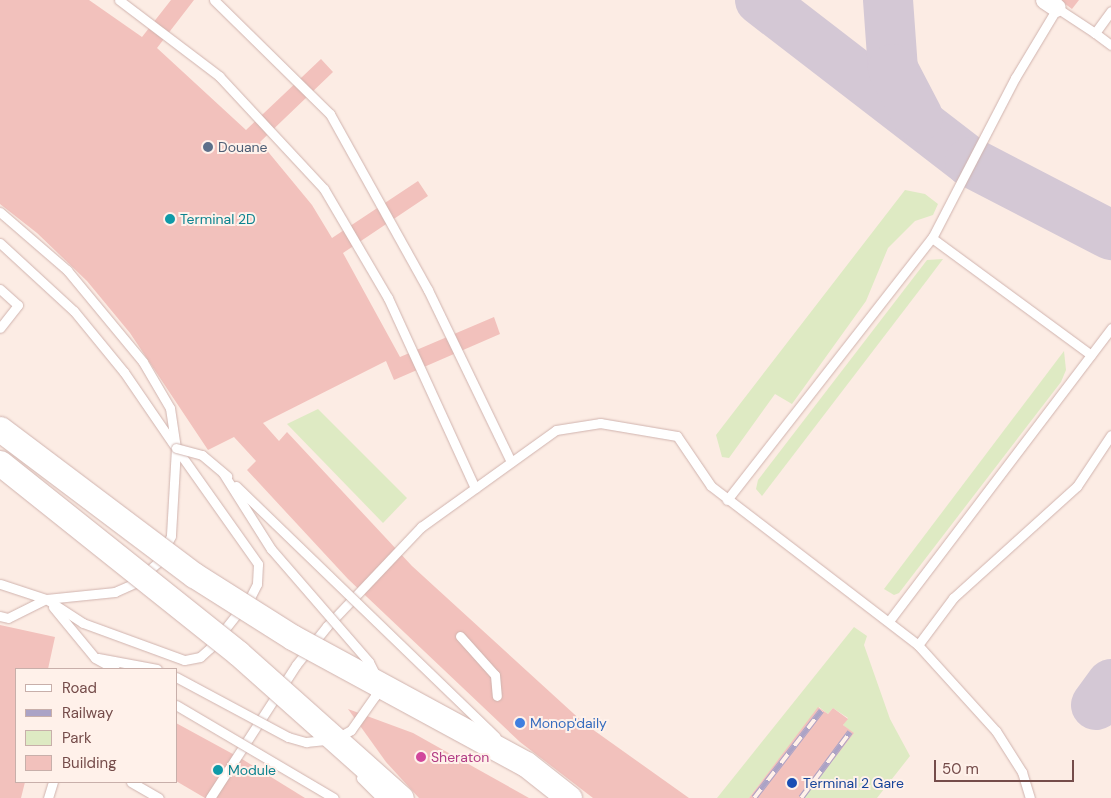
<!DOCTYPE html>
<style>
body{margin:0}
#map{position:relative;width:1111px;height:798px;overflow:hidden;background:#fcece4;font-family:"DM Sans",sans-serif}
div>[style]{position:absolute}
.green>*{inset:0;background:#deeac3}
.taxiway>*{height:50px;margin:-25px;padding:0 25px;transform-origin:25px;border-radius:25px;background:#d4c8d5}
.building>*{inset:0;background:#f2c1bc}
.roads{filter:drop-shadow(0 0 1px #d0b3ae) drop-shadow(0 0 1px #d0b3ae)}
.service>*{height:9px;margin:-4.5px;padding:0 4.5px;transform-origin:4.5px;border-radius:4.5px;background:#fff}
.minor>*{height:18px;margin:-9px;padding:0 9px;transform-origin:9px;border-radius:9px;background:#fff}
.rail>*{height:5.5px;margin-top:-2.75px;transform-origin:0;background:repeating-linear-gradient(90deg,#fff1ea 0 11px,#aba3c6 0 22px);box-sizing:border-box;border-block:1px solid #aba3c6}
.bridges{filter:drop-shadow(0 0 1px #d0b3ae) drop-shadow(0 0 1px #d0b3ae)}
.service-bridge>*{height:9px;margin:-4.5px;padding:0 4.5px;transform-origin:4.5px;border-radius:4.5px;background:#fff}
.secondary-bridge>*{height:25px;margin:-12.5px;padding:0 12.5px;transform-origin:12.5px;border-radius:12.5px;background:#fff}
.dots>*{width:14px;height:14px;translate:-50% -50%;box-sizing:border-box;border:2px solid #fff1ea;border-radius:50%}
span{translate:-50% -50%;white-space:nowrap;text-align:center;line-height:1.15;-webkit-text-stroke:4px #fff1ea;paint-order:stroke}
.service-label{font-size:14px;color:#4e5e75}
.left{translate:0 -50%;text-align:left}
.culture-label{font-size:14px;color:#0d838f}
.shop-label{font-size:14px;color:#366cbe}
.hotel-label{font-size:14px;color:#b23c85}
.transit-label{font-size:14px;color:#164399}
.legend{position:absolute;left:15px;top:668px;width:162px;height:115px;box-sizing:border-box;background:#fff1ea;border:1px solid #c8afaa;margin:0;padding:6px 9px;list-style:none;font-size:15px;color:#754c4a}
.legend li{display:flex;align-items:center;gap:10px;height:25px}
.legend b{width:25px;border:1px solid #c8afaa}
.scale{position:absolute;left:934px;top:760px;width:140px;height:22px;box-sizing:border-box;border:2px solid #754c4a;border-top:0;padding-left:6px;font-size:15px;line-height:18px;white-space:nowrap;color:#754c4a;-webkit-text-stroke:4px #fff1ea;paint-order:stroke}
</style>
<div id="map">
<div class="green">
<i style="clip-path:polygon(905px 190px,925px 194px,938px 204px,933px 215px,915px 221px,888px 248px,866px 301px,792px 404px,775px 394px,729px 458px,722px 457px,716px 435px)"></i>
<i style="clip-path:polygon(943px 259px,928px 279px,762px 496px,756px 489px,758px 480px,927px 260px)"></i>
<i style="clip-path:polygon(1064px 351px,1066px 370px,1061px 382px,899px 593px,894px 595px,884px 589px)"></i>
<i style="clip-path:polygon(318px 409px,407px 498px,383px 523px,287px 424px)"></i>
<i style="clip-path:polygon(854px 627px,867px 636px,864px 645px,890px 719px,910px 756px,877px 798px,804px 798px,853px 733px,843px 725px,848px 718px,833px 708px,828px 714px,819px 707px,749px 798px,717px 798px)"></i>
</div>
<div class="taxiway">
<i style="left:760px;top:0;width:265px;rotate:37.6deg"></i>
<i style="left:970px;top:162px;width:159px;rotate:27.4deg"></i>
<i style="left:888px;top:0;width:69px;rotate:85.9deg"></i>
<i style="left:893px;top:69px;width:54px;rotate:62.5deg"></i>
<i style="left:1096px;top:705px;width:26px;rotate:-54deg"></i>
</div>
<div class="building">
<i style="clip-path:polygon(0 0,89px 0,142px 37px,171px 0,194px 0,157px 48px,246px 130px,321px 59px,333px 72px,260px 142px,312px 205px,332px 238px,418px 181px,428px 196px,343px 253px,400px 357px,494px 317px,500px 334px,394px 380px,386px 361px,263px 423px,279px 441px,287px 432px,412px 566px,585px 724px,689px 798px,593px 798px,520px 742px,348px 579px,247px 470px,256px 461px,234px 437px,208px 450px,130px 333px,87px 281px,37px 233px,0 204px)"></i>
<i style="clip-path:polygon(1060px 0,1079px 0,1072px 9px)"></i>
<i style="clip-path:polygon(0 625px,55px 637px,48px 669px,16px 669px,16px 782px,25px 782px,21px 798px,0 798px)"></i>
<i style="clip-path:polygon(818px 707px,828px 714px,833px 708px,848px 719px,843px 725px,854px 733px,804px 798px,749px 798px)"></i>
<i style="clip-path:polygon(348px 709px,413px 733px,529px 798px,419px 798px,386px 762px)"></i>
<i style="clip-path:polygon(176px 723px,242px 759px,305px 798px,205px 798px,176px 781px)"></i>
</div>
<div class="roads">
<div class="service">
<i style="left:119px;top:0;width:126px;rotate:37.2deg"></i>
<i style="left:219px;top:76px;width:154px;rotate:47.1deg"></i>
<i style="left:324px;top:189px;width:126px;rotate:59.6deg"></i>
<i style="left:388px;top:298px;width:209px;rotate:65.4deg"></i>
<i style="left:214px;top:0;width:163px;rotate:44.5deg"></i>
<i style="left:330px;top:114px;width:201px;rotate:60.9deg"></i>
<i style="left:428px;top:290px;width:189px;rotate:64.2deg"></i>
<i style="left:1095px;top:33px;width:20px;rotate:37deg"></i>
<i style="left:0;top:212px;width:89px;rotate:40.9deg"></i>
<i style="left:67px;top:270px;width:119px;rotate:50.4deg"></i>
<i style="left:143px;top:362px;width:53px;rotate:59.6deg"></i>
<i style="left:170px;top:408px;width:40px;rotate:81.5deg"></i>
<i style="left:176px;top:448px;width:142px;rotate:54.7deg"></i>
<i style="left:258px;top:564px;width:20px;rotate:93deg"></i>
<i style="left:257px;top:584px;width:13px;rotate:117deg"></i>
<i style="left:251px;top:596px;width:66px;rotate:128.3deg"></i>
<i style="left:210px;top:648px;width:13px;rotate:138deg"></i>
<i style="left:200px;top:657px;width:16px;rotate:169deg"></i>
<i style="left:184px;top:660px;width:108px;rotate:-159.9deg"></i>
<i style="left:83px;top:623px;width:44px;rotate:-147deg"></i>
<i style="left:46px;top:599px;width:48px;rotate:-161.9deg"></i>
<i style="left:932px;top:238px;width:197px;rotate:36.3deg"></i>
<i style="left:0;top:243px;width:100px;rotate:42.6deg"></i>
<i style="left:74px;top:311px;width:79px;rotate:50.7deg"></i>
<i style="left:124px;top:372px;width:92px;rotate:55.6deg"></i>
<i style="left:176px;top:448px;width:88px;rotate:93.3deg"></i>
<i style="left:171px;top:536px;width:30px;rotate:117deg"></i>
<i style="left:157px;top:563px;width:30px;rotate:138deg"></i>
<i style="left:135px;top:583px;width:22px;rotate:156deg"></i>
<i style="left:115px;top:592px;width:69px;rotate:174.2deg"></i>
<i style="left:46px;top:599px;width:42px;rotate:153.4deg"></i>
<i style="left:8px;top:618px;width:8px;rotate:-166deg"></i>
<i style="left:0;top:289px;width:24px;rotate:42deg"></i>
<i style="left:18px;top:305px;width:29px;rotate:128deg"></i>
<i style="left:727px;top:500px;width:333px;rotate:-52deg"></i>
<i style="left:932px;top:238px;width:180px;rotate:-62.6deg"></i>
<i style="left:1015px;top:78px;width:82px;rotate:-59deg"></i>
<i style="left:1057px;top:8px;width:45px;rotate:33.3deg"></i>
<i style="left:1095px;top:33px;width:27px;rotate:-54deg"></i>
<i style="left:53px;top:607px;width:66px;rotate:50.5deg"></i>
<i style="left:95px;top:658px;width:23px;rotate:29deg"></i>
<i style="left:889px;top:621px;width:368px;rotate:-52.8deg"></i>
<i style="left:460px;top:636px;width:52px;rotate:48.1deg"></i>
<i style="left:495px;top:675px;width:21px;rotate:85deg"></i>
<i style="left:918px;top:645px;width:59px;rotate:-53.3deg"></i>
<i style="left:953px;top:598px;width:167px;rotate:-42.1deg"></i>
<i style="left:1077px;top:486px;width:61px;rotate:-56.3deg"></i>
<i style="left:98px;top:658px;width:60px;rotate:10.6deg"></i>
<i style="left:131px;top:782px;width:32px;rotate:30deg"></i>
<i style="left:48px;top:798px;width:17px;rotate:-73deg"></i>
<i style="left:210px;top:798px;width:158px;rotate:-57.1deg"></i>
<i style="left:296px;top:665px;width:50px;rotate:-51.5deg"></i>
<i style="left:327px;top:626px;width:137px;rotate:-46.5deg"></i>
<i style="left:421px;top:527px;width:166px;rotate:-35.7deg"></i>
<i style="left:556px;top:430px;width:45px;rotate:-9deg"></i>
<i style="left:600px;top:423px;width:78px;rotate:9.6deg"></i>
<i style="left:677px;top:436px;width:60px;rotate:55.8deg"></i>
<i style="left:711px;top:486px;width:261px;rotate:37.5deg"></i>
<i style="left:918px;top:645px;width:116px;rotate:47.8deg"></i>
<i style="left:996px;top:731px;width:49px;rotate:57.6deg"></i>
<i style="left:1022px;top:772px;width:27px;rotate:73deg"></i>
</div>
<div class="minor">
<i style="left:1045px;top:0;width:14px;rotate:34deg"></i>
</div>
</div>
<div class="rail">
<i style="left:754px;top:798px;width:110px;rotate:-52.4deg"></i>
<i style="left:801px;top:798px;width:82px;rotate:-53.4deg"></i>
</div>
<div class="bridges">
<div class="service-bridge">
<i style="left:176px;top:448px;width:27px;rotate:15deg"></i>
<i style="left:202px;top:455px;width:33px;rotate:40deg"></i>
<i style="left:236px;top:486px;width:361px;rotate:44deg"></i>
<i style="left:176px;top:677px;width:127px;rotate:28.2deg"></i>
<i style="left:288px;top:737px;width:19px;rotate:16deg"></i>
<i style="left:306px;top:742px;width:29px;rotate:-6deg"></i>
<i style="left:335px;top:739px;width:18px;rotate:-29deg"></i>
<i style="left:351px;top:730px;width:42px;rotate:-54.8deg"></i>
<i style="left:375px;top:696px;width:22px;rotate:-90deg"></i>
<i style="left:375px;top:674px;width:13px;rotate:-117deg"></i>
<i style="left:369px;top:662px;width:150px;rotate:-130.9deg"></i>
<i style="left:271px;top:549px;width:90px;rotate:-122.3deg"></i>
<i style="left:176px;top:705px;width:183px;rotate:30.5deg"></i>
<i style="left:361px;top:778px;width:28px;rotate:45deg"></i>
</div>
<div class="secondary-bridge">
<i style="left:0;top:429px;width:243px;rotate:37deg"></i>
<i style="left:194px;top:575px;width:116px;rotate:32.3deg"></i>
<i style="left:292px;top:637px;width:266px;rotate:28.5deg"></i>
<i style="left:526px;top:764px;width:55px;rotate:38.3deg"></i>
<i style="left:0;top:463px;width:305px;rotate:38.6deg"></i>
<i style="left:238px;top:653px;width:218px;rotate:41.7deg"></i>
</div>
</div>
<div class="dots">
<i style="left:208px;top:147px;background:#5c6f8a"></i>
<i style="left:170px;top:219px;background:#0f9aa8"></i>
<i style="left:520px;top:723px;background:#3f7fe0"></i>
<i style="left:421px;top:757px;background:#d1479c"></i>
<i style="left:218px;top:770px;background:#0f9aa8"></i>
<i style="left:792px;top:783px;background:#1a4fb4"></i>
</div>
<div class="service-label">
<span class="left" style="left:218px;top:147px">Douane</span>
</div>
<div class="culture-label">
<span class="left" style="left:180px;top:219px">Terminal 2D</span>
<span class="left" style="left:228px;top:770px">Module</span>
</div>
<div class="shop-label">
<span class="left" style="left:530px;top:723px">Monop'daily</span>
</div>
<div class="hotel-label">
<span class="left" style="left:431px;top:757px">Sheraton</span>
</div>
<div class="transit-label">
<span class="left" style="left:803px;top:783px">Terminal 2 Gare</span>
</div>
<ul class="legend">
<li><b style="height:6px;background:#fff"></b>Road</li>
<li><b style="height:6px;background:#aba3c6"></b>Railway</li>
<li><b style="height:14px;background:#deeac3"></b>Park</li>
<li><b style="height:14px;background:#f2c1bc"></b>Building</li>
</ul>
<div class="scale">50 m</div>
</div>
